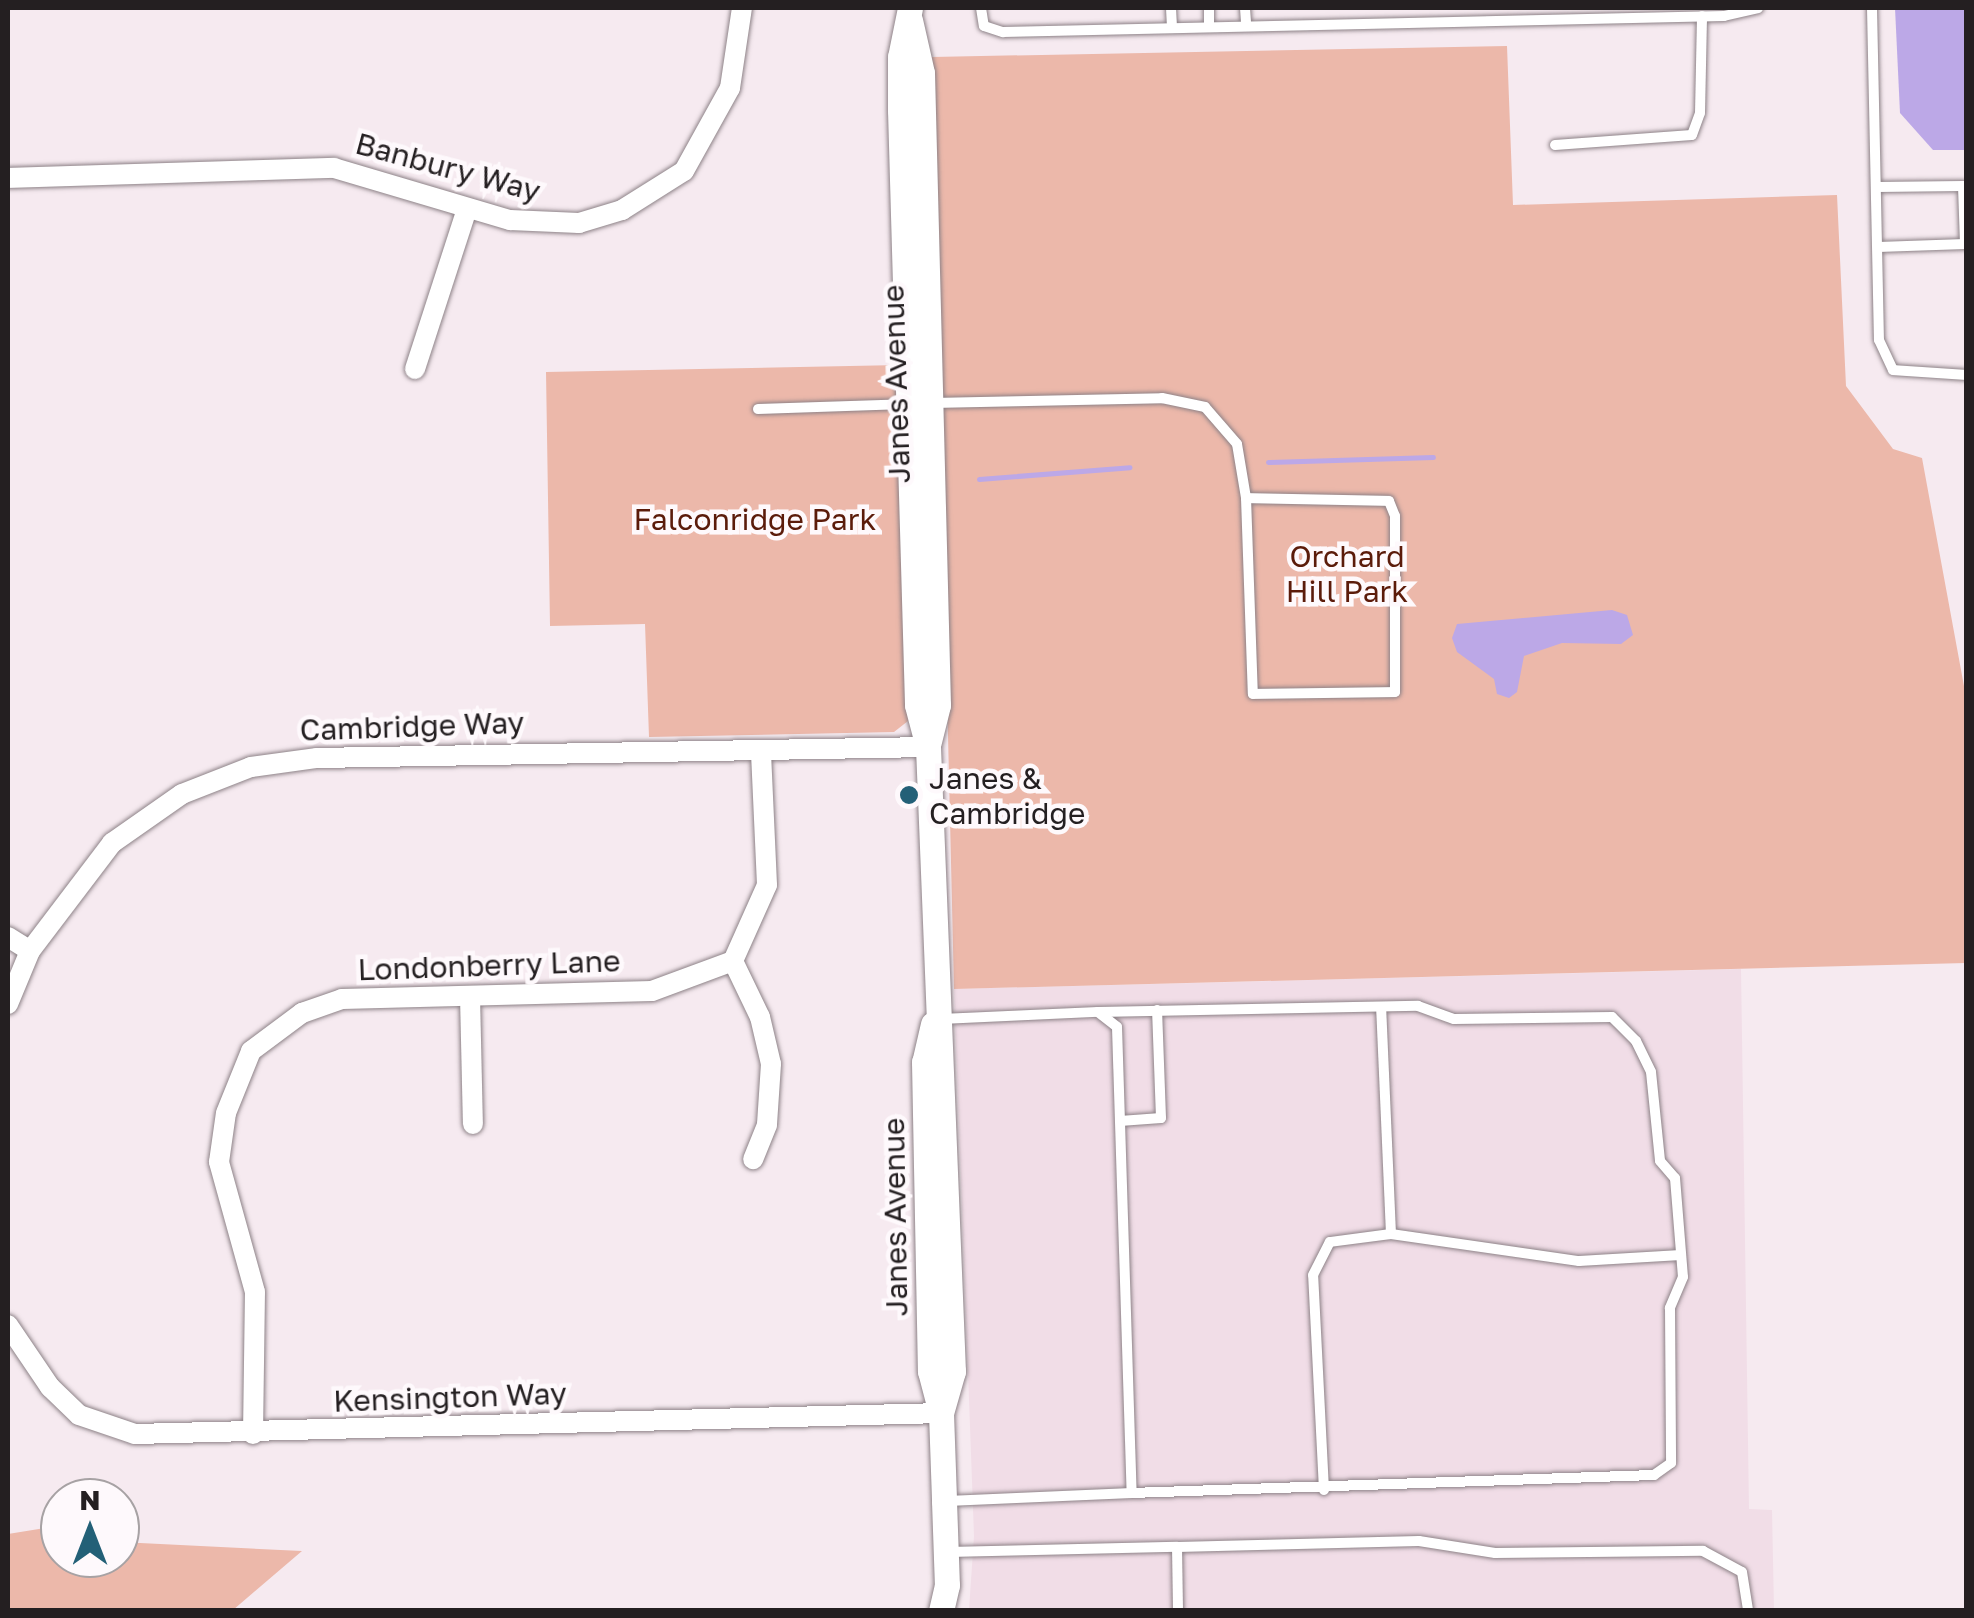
<!DOCTYPE html>
<style>
body{margin:0}
#map{position:relative;width:1974px;height:1618px;overflow:hidden;background:#f6eaf0;font-family:"Golos Text",sans-serif}
div>[style]{position:absolute}
.built>*{inset:0;background:#f1dde7}
.green>*{inset:0;background:#ecb8aa}
.water>*{inset:0;background:#bca8e7}
.stream>*{height:5px;margin:-2.5px;padding:0 2.5px;transform-origin:2.5px;border-radius:2.5px;background:#bca8e7}
.roads{filter:drop-shadow(0 0 2px #8d8287) drop-shadow(0 0 2px #8d8287)}
.service>*{height:10px;margin:-5px;padding:0 5px;transform-origin:5px;border-radius:5px;background:#fff}
.minor>*{height:20px;margin:-10px;padding:0 10px;transform-origin:10px;border-radius:10px;background:#fff}
.tertiary>*{height:25px;margin:-12.5px;padding:0 12.5px;transform-origin:12.5px;border-radius:12.5px;background:#fff}
.dots>*{width:28px;height:28px;translate:-50% -50%;box-sizing:border-box;border:5px solid #fef9fc;border-radius:50%}
span{translate:-50% -50%;white-space:nowrap;text-align:center;line-height:1.15;-webkit-text-stroke:9px #fef9fc;paint-order:stroke}
.street-label{font-size:30px;color:#241f21}
.park-label{font-size:30px;color:#5b1b0a}
.poi-label{font-size:30px;color:#241f21}
.left{translate:0 -50%;text-align:left}
.frame{position:absolute;inset:0;border:10px solid #241f21;pointer-events:none}
.north{position:absolute;left:40px;top:1478px;width:100px;height:100px;box-sizing:border-box;background:#fef9fc;border:2px solid #a7a2a4;border-radius:50%;rotate:0deg;font-size:28px;font-weight:700;line-height:40px;text-align:center;color:#241f21}
.north::after{content:'';display:block;margin:auto;width:35px;height:45px;background:#236077;clip-path:polygon(50% 0,100% 100%,50% 72%,0 100%)}
</style>
<div id="map">
<div class="built">
<i style="clip-path:polygon(1741px 969px,1749px 1509px,1772px 1510px,1774px 1610px,969px 1610px,974px 1536px,954px 989px)"></i>
</div>
<div class="green">
<i style="clip-path:polygon(1507px 46px,1513px 205px,1837px 195px,1846px 386px,1893px 449px,1922px 458px,1966px 697px,1966px 963px,954px 989px,932px 57px)"></i>
<i style="clip-path:polygon(900px 365px,908px 721px,894px 732px,649px 737px,645px 624px,550px 626px,546px 372px)"></i>
<i style="clip-path:polygon(45px 1528px,60px 1531px,60px 1558px,120px 1558px,120px 1542px,302px 1551px,233px 1610px,8px 1610px,8px 1534px)"></i>
</div>
<div class="water">
<i style="clip-path:polygon(1895px 8px,1966px 8px,1964px 150px,1933px 150px,1900px 113px)"></i>
<i style="clip-path:polygon(1612px 610px,1627px 615px,1633px 635px,1621px 644px,1562px 643px,1524px 656px,1517px 692px,1509px 698px,1497px 694px,1494px 679px,1457px 652px,1452px 638px,1457px 624px)"></i>
</div>
<div class="stream">
<i style="left:1268px;top:462px;width:165px;rotate:-1.7deg"></i>
<i style="left:979px;top:479px;width:151px;rotate:-4.5deg"></i>
</div>
<div class="roads">
<div class="service">
<i style="left:981px;top:8px;width:18px;rotate:81deg"></i>
<i style="left:984px;top:26px;width:20px;rotate:18deg"></i>
<i style="left:1003px;top:32px;width:721px;rotate:-1.27deg"></i>
<i style="left:1724px;top:16px;width:35px;rotate:-13deg"></i>
<i style="left:1171px;top:8px;width:19px;rotate:87deg"></i>
<i style="left:1209px;top:8px;width:18px;rotate:90deg"></i>
<i style="left:1245px;top:8px;width:16px;rotate:86deg"></i>
<i style="left:1872px;top:8px;width:332px;rotate:88.8deg"></i>
<i style="left:1879px;top:340px;width:33px;rotate:65deg"></i>
<i style="left:1893px;top:370px;width:73px;rotate:3.9deg"></i>
<i style="left:1555px;top:145px;width:137px;rotate:-4.2deg"></i>
<i style="left:1692px;top:135px;width:23px;rotate:-70deg"></i>
<i style="left:1700px;top:113px;width:97px;rotate:-88.8deg"></i>
<i style="left:1877px;top:187px;width:86px;rotate:-0.7deg"></i>
<i style="left:1963px;top:186px;width:58px;rotate:88deg"></i>
<i style="left:1965px;top:244px;width:87px;rotate:178deg"></i>
<i style="left:932px;top:403px;width:230px;rotate:-1.2deg"></i>
<i style="left:1162px;top:398px;width:44px;rotate:11.8deg"></i>
<i style="left:1205px;top:407px;width:49px;rotate:49.1deg"></i>
<i style="left:1237px;top:444px;width:55px;rotate:80.5deg"></i>
<i style="left:1246px;top:498px;width:196px;rotate:88deg"></i>
<i style="left:1253px;top:694px;width:142px;rotate:-0.8deg"></i>
<i style="left:1395px;top:692px;width:176px;rotate:-90deg"></i>
<i style="left:1395px;top:516px;width:16px;rotate:-112deg"></i>
<i style="left:1389px;top:501px;width:143px;rotate:-178.8deg"></i>
<i style="left:758px;top:409px;width:147px;rotate:-1.9deg"></i>
<i style="left:1098px;top:1012px;width:320px;rotate:-1.1deg"></i>
<i style="left:1418px;top:1006px;width:38px;rotate:20deg"></i>
<i style="left:1454px;top:1019px;width:158px;rotate:-0.7deg"></i>
<i style="left:1612px;top:1017px;width:34px;rotate:45deg"></i>
<i style="left:1636px;top:1041px;width:34px;rotate:64deg"></i>
<i style="left:1651px;top:1072px;width:89px;rotate:84.2deg"></i>
<i style="left:1660px;top:1161px;width:23px;rotate:49deg"></i>
<i style="left:1675px;top:1178px;width:99px;rotate:85.4deg"></i>
<i style="left:1683px;top:1277px;width:34px;rotate:113deg"></i>
<i style="left:1670px;top:1308px;width:155px;rotate:89.6deg"></i>
<i style="left:1671px;top:1463px;width:21px;rotate:145deg"></i>
<i style="left:1654px;top:1475px;width:522px;rotate:178.03deg"></i>
<i style="left:941px;top:1019px;width:157px;rotate:-2.6deg"></i>
<i style="left:1098px;top:1012px;width:24px;rotate:38deg"></i>
<i style="left:1117px;top:1027px;width:466px;rotate:88.2deg"></i>
<i style="left:1132px;top:1493px;width:185px;rotate:177.5deg"></i>
<i style="left:1120px;top:1121px;width:41px;rotate:-4.2deg"></i>
<i style="left:1161px;top:1118px;width:108px;rotate:-92.1deg"></i>
<i style="left:1391px;top:1234px;width:190px;rotate:8.2deg"></i>
<i style="left:1579px;top:1261px;width:102px;rotate:-3.4deg"></i>
<i style="left:1324px;top:1490px;width:215px;rotate:-92.9deg"></i>
<i style="left:1313px;top:1275px;width:37px;rotate:-63deg"></i>
<i style="left:1330px;top:1242px;width:62px;rotate:-7.5deg"></i>
<i style="left:1391px;top:1234px;width:227px;rotate:-92.5deg"></i>
<i style="left:948px;top:1552px;width:229px;rotate:-1.3deg"></i>
<i style="left:1178px;top:1610px;width:63px;rotate:-90.9deg"></i>
<i style="left:1177px;top:1547px;width:242px;rotate:-1.4deg"></i>
<i style="left:1419px;top:1541px;width:77px;rotate:9deg"></i>
<i style="left:1495px;top:1553px;width:208px;rotate:-0.6deg"></i>
<i style="left:1703px;top:1551px;width:44px;rotate:28.3deg"></i>
<i style="left:1742px;top:1572px;width:38px;rotate:81deg"></i>
</div>
<div class="minor">
<i style="left:8px;top:178px;width:326px;rotate:-1.8deg"></i>
<i style="left:334px;top:168px;width:184px;rotate:16.5deg"></i>
<i style="left:510px;top:220px;width:69px;rotate:2.5deg"></i>
<i style="left:579px;top:223px;width:45px;rotate:-16.8deg"></i>
<i style="left:622px;top:210px;width:73px;rotate:-32.2deg"></i>
<i style="left:684px;top:171px;width:95px;rotate:-61deg"></i>
<i style="left:730px;top:88px;width:81px;rotate:-81.5deg"></i>
<i style="left:415px;top:369px;width:168px;rotate:-72deg"></i>
<i style="left:8px;top:937px;width:26px;rotate:32deg"></i>
<i style="left:733px;top:961px;width:62px;rotate:64.3deg"></i>
<i style="left:760px;top:1017px;width:48px;rotate:76.8deg"></i>
<i style="left:771px;top:1064px;width:61px;rotate:93.8deg"></i>
<i style="left:767px;top:1125px;width:37px;rotate:112deg"></i>
<i style="left:470px;top:996px;width:128px;rotate:88.7deg"></i>
<i style="left:8px;top:1004px;width:57px;rotate:-67.5deg"></i>
<i style="left:30px;top:951px;width:136px;rotate:-52.8deg"></i>
<i style="left:112px;top:843px;width:85px;rotate:-35deg"></i>
<i style="left:182px;top:794px;width:74px;rotate:-21.4deg"></i>
<i style="left:251px;top:767px;width:67px;rotate:-7.8deg"></i>
<i style="left:317px;top:758px;width:611px;rotate:-1.03deg"></i>
<i style="left:8px;top:1325px;width:75px;rotate:55.9deg"></i>
<i style="left:50px;top:1387px;width:40px;rotate:44deg"></i>
<i style="left:79px;top:1415px;width:59px;rotate:18.7deg"></i>
<i style="left:135px;top:1434px;width:806px;rotate:-1.49deg"></i>
<i style="left:253px;top:1434px;width:142px;rotate:-89.2deg"></i>
<i style="left:255px;top:1292px;width:135px;rotate:-105.5deg"></i>
<i style="left:219px;top:1162px;width:49px;rotate:-81.9deg"></i>
<i style="left:226px;top:1113px;width:67px;rotate:-68deg"></i>
<i style="left:251px;top:1051px;width:64px;rotate:-36.7deg"></i>
<i style="left:302px;top:1013px;width:42px;rotate:-19.3deg"></i>
<i style="left:342px;top:999px;width:310px;rotate:-1.5deg"></i>
<i style="left:652px;top:991px;width:86px;rotate:-20.3deg"></i>
<i style="left:733px;top:961px;width:83px;rotate:-65.9deg"></i>
<i style="left:767px;top:885px;width:134px;rotate:-92.6deg"></i>
</div>
<div class="tertiary">
<i style="left:910px;top:8px;width:50px;rotate:101.5deg"></i>
<i style="left:900px;top:57px;width:53px;rotate:90deg"></i>
<i style="left:900px;top:110px;width:595px;rotate:88.36deg"></i>
<i style="left:917px;top:705px;width:43px;rotate:75.3deg"></i>
<i style="left:928px;top:747px;width:625px;rotate:87.71deg"></i>
<i style="left:953px;top:1371px;width:44px;rotate:105.9deg"></i>
<i style="left:910px;top:20px;width:54px;rotate:77.2deg"></i>
<i style="left:922px;top:73px;width:632px;rotate:88.55deg"></i>
<i style="left:938px;top:705px;width:38px;rotate:104deg"></i>
<i style="left:933px;top:1024px;width:39px;rotate:103deg"></i>
<i style="left:924px;top:1062px;width:309px;rotate:88.9deg"></i>
<i style="left:930px;top:1371px;width:43px;rotate:75.3deg"></i>
<i style="left:941px;top:1413px;width:88px;rotate:88deg"></i>
<i style="left:944px;top:1501px;width:84px;rotate:88deg"></i>
<i style="left:947px;top:1585px;width:26px;rotate:103deg"></i>
</div>
</div>
<div class="dots">
<i style="left:909px;top:795px;background:#236077"></i>
</div>
<div class="street-label">
<span style="left:448px;top:167px;rotate:15deg">Banbury Way</span>
<span style="left:896px;top:384px;rotate:-92deg">Janes Avenue</span>
<span style="left:412px;top:726px;rotate:-2deg">Cambridge Way</span>
<span style="left:489px;top:965px;rotate:-2deg">Londonberry Lane</span>
<span style="left:895px;top:1217px;rotate:-91deg">Janes Avenue</span>
<span style="left:450px;top:1397px;rotate:-2deg">Kensington Way</span>
</div>
<div class="park-label">
<span style="left:755px;top:519px">Falconridge Park</span>
<span style="left:1347px;top:573px">Orchard<br>Hill Park</span>
</div>
<div class="poi-label">
<span class="left" style="left:929px;top:795px">Janes &amp;<br>Cambridge</span>
</div>
<div class="frame"></div>
<div class="north">N</div>
</div>
